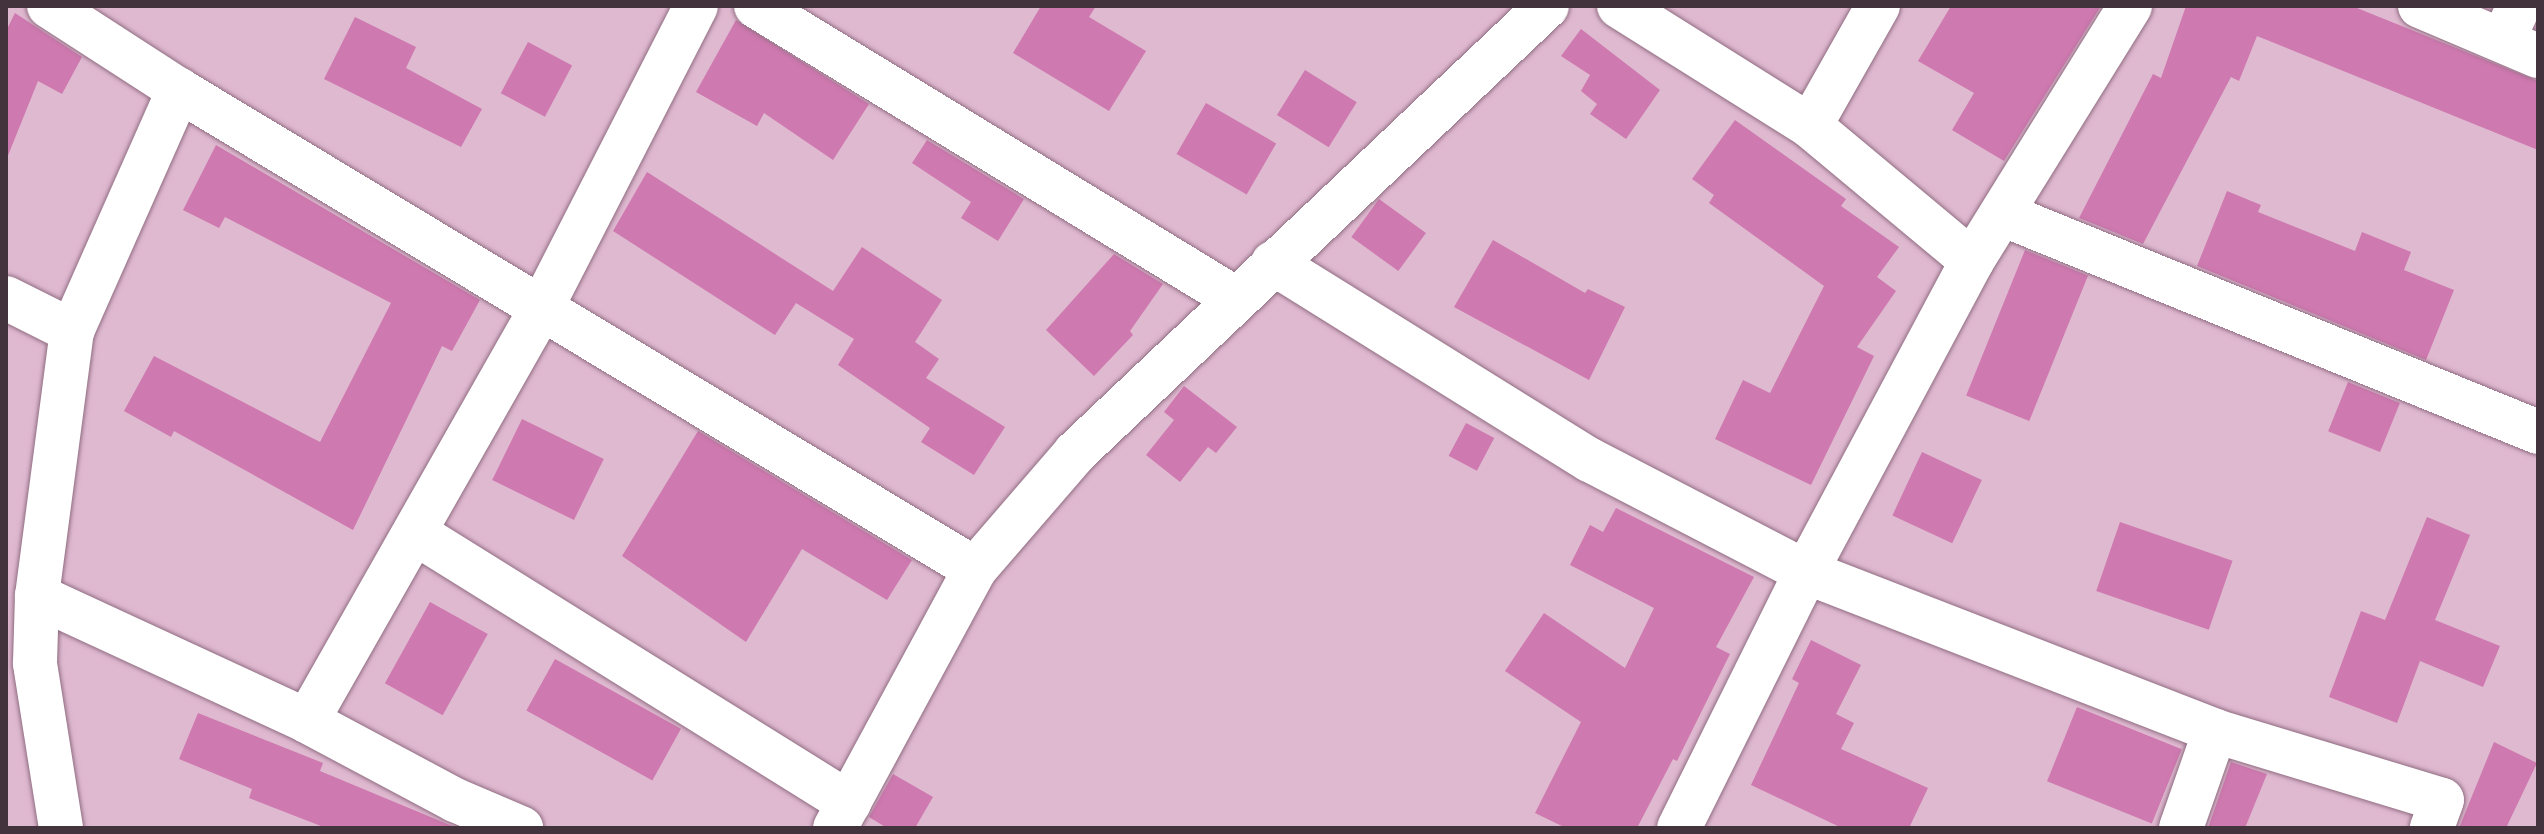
<!DOCTYPE html>
<style>
body{margin:0}
#map{position:relative;width:2544px;height:834px;overflow:hidden;background:#dfb9d0;font-family:Quicksand,sans-serif}
div>[style]{position:absolute}
.building>*{inset:0;background:#ce79af;transform-origin:0 0}
.roads{filter:drop-shadow(0 0 2px #906d82) drop-shadow(0 0 2px #906d82)}
.minor>*{height:44px;margin:-22px;padding:0 22px;transform-origin:22px;border-radius:22px;background:#fff}
.tertiary>*{height:44px;margin:-22px;padding:0 22px;transform-origin:22px;border-radius:22px;background:#fff}
span{translate:-50% -50%;white-space:nowrap;text-align:center;line-height:1.15;-webkit-text-stroke:7px #dfb9d0;paint-order:stroke}
.frame{position:absolute;inset:0;border:8px solid #43333d;pointer-events:none}
</style>
<div id="map">
<div class="building">
<i style="clip-path:polygon(1041px 6px,1096px 6px,1089px 17px,1146px 51px,1109px 111px,1013px 53px)"></i>
<i style="clip-path:polygon(1951px 6px,2101px 6px,2004px 161px,1952px 130px,1974px 93px,1918px 61px)"></i>
<i style="clip-path:polygon(2186px 6px,2352px 6px,2538px 81px,2538px 150px,2257px 36px,2239px 81px,2231px 77px,2143px 244px,2079px 218px,2153px 74px,2161px 78px)"></i>
<i style="clip-path:polygon(15px 13px,82px 57px,62px 94px,38px 81px,7px 158px,6px 31px)"></i>
<i style="clip-path:polygon(355px 17px,416px 47px,406px 68px,482px 109px,461px 147px,324px 79px)"></i>
<i style="clip-path:polygon(736px 20px,869px 104px,833px 160px,764px 113px,757px 126px,696px 92px)"></i>
<i style="clip-path:polygon(1581px 29px,1660px 90px,1626px 139px,1590px 114px,1597px 104px,1581px 91px,1590px 75px,1561px 56px)"></i>
<i style="left:528px;top:42px;width:50px;height:58px;rotate:28deg"></i>
<i style="left:1305px;top:70px;width:61px;height:53px;rotate:32deg"></i>
<i style="left:1206px;top:103px;width:81px;height:59px;rotate:30deg"></i>
<i style="clip-path:polygon(1735px 120px,1846px 199px,1841px 206px,1899px 247px,1877px 277px,1896px 291px,1857px 347px,1874px 356px,1811px 485px,1715px 439px,1743px 380px,1770px 393px,1824px 286px,1709px 203px,1714px 195px,1692px 179px)"></i>
<i style="clip-path:polygon(927px 140px,1024px 199px,998px 241px,961px 218px,971px 202px,912px 163px)"></i>
<i style="clip-path:polygon(216px 145px,480px 300px,452px 351px,442px 346px,353px 530px,174px 431px,171px 437px,124px 411px,154px 356px,320px 442px,391px 303px,225px 217px,219px 228px,183px 210px)"></i>
<i style="clip-path:polygon(647px 172px,833px 291px,862px 247px,942px 300px,915px 342px,939px 359px,926px 378px,1005px 427px,974px 475px,921px 442px,930px 428px,838px 365px,854px 339px,796px 303px,775px 335px,613px 231px)"></i>
<i style="clip-path:polygon(2227px 191px,2261px 205px,2258px 212px,2355px 251px,2362px 232px,2411px 252px,2404px 270px,2454px 290px,2426px 360px,2197px 266px)"></i>
<i style="left:1379px;top:199px;width:58px;height:47px;rotate:36deg"></i>
<i style="clip-path:polygon(1493px 240px,1585px 293px,1588px 289px,1625px 307px,1589px 380px,1454px 307px)"></i>
<i style="left:2025px;top:250px;width:68px;height:157px;rotate:22deg"></i>
<i style="clip-path:polygon(1114px 254px,1163px 284px,1130px 331px,1133px 335px,1094px 376px,1046px 330px)"></i>
<i style="left:2348px;top:382px;width:56px;height:53px;rotate:22deg"></i>
<i style="clip-path:polygon(1184px 386px,1237px 427px,1216px 453px,1208px 447px,1180px 482px,1146px 455px,1174px 420px,1164px 412px)"></i>
<i style="left:522px;top:419px;width:91px;height:68px;rotate:26deg"></i>
<i style="left:1466px;top:423px;width:32px;height:37px;rotate:28deg"></i>
<i style="clip-path:polygon(698px 431px,912px 560px,887px 600px,802px 549px,746px 642px,622px 556px)"></i>
<i style="left:1922px;top:452px;width:66px;height:70px;rotate:25deg"></i>
<i style="clip-path:polygon(1616px 508px,1754px 577px,1716px 647px,1730px 654px,1677px 761px,1673px 759px,1637px 828px,1566px 828px,1535px 813px,1581px 722px,1505px 671px,1544px 613px,1625px 668px,1654px 608px,1570px 565px,1590px 525px,1603px 532px)"></i>
<i style="clip-path:polygon(2427px 517px,2470px 535px,2435px 620px,2500px 646px,2483px 687px,2420px 661px,2397px 723px,2329px 697px,2361px 611px,2385px 620px)"></i>
<i style="left:2120px;top:522px;width:119px;height:73px;rotate:19deg"></i>
<i style="left:430px;top:602px;width:66px;height:93px;rotate:29deg"></i>
<i style="clip-path:polygon(1811px 640px,1861px 665px,1836px 714px,1854px 723px,1841px 749px,1928px 788px,1909px 828px,1842px 828px,1751px 785px,1799px 683px,1792px 679px)"></i>
<i style="left:555px;top:659px;width:144px;height:59px;rotate:29deg"></i>
<i style="left:2077px;top:707px;width:113px;height:80px;rotate:22deg"></i>
<i style="clip-path:polygon(198px 713px,323px 763px,320px 771px,457px 828px,326px 828px,249px 798px,252px 789px,179px 759px)"></i>
<i style="clip-path:polygon(2494px 742px,2537px 763px,2506px 828px,2459px 828px)"></i>
<i style="clip-path:polygon(2231px 762px,2267px 774px,2245px 828px,2208px 828px)"></i>
<i style="clip-path:polygon(893px 774px,933px 797px,915px 828px,887px 828px,869px 817px)"></i>
</div>
<div class="roads">
<div class="minor">
<i style="left:49px;top:6px;width:155px;rotate:32.9deg"></i>
<i style="left:179px;top:90px;width:929px;rotate:31.04deg"></i>
<i style="left:756px;top:6px;width:562px;rotate:31.4deg"></i>
<i style="left:1619px;top:6px;width:226px;rotate:32.1deg"></i>
<i style="left:1810px;top:126px;width:211px;rotate:39.8deg"></i>
<i style="left:2420px;top:6px;width:128px;rotate:23deg"></i>
<i style="left:2503px;top:40px;width:38px;rotate:-65deg"></i>
<i style="left:1810px;top:126px;width:138px;rotate:-60.5deg"></i>
<i style="left:2002px;top:214px;width:579px;rotate:22.13deg"></i>
<i style="left:1273px;top:263px;width:373px;rotate:31.9deg"></i>
<i style="left:1590px;top:460px;width:243px;rotate:27.4deg"></i>
<i style="left:1806px;top:572px;width:439px;rotate:21.2deg"></i>
<i style="left:2215px;top:731px;width:237px;rotate:16.9deg"></i>
<i style="left:2442px;top:800px;width:30px;rotate:110deg"></i>
<i style="left:6px;top:298px;width:74px;rotate:26.6deg"></i>
<i style="left:417px;top:534px;width:509px;rotate:31.91deg"></i>
<i style="left:37px;top:596px;width:298px;rotate:24.8deg"></i>
<i style="left:307px;top:721px;width:168px;rotate:28.1deg"></i>
<i style="left:455px;top:800px;width:72px;rotate:23deg"></i>
<i style="left:307px;top:721px;width:476px;rotate:-60.4deg"></i>
<i style="left:542px;top:307px;width:338px;rotate:-62.9deg"></i>
<i style="left:61px;top:828px;width:167px;rotate:-99deg"></i>
<i style="left:35px;top:663px;width:67px;rotate:-88.3deg"></i>
<i style="left:37px;top:596px;width:267px;rotate:-82.5deg"></i>
<i style="left:72px;top:331px;width:264px;rotate:-66.1deg"></i>
<i style="left:835px;top:828px;width:294px;rotate:-61.6deg"></i>
<i style="left:975px;top:569px;width:153px;rotate:-49.2deg"></i>
<i style="left:1075px;top:453px;width:650px;rotate:-43.44deg"></i>
<i style="left:2181px;top:828px;width:103px;rotate:-70.7deg"></i>
</div>
<div class="tertiary">
<i style="left:1679px;top:828px;width:286px;rotate:-63.6deg"></i>
<i style="left:1806px;top:572px;width:353px;rotate:-61.9deg"></i>
<i style="left:1972px;top:261px;width:300px;rotate:-58.2deg"></i>
</div>
</div>
<div class="frame"></div>
</div>
